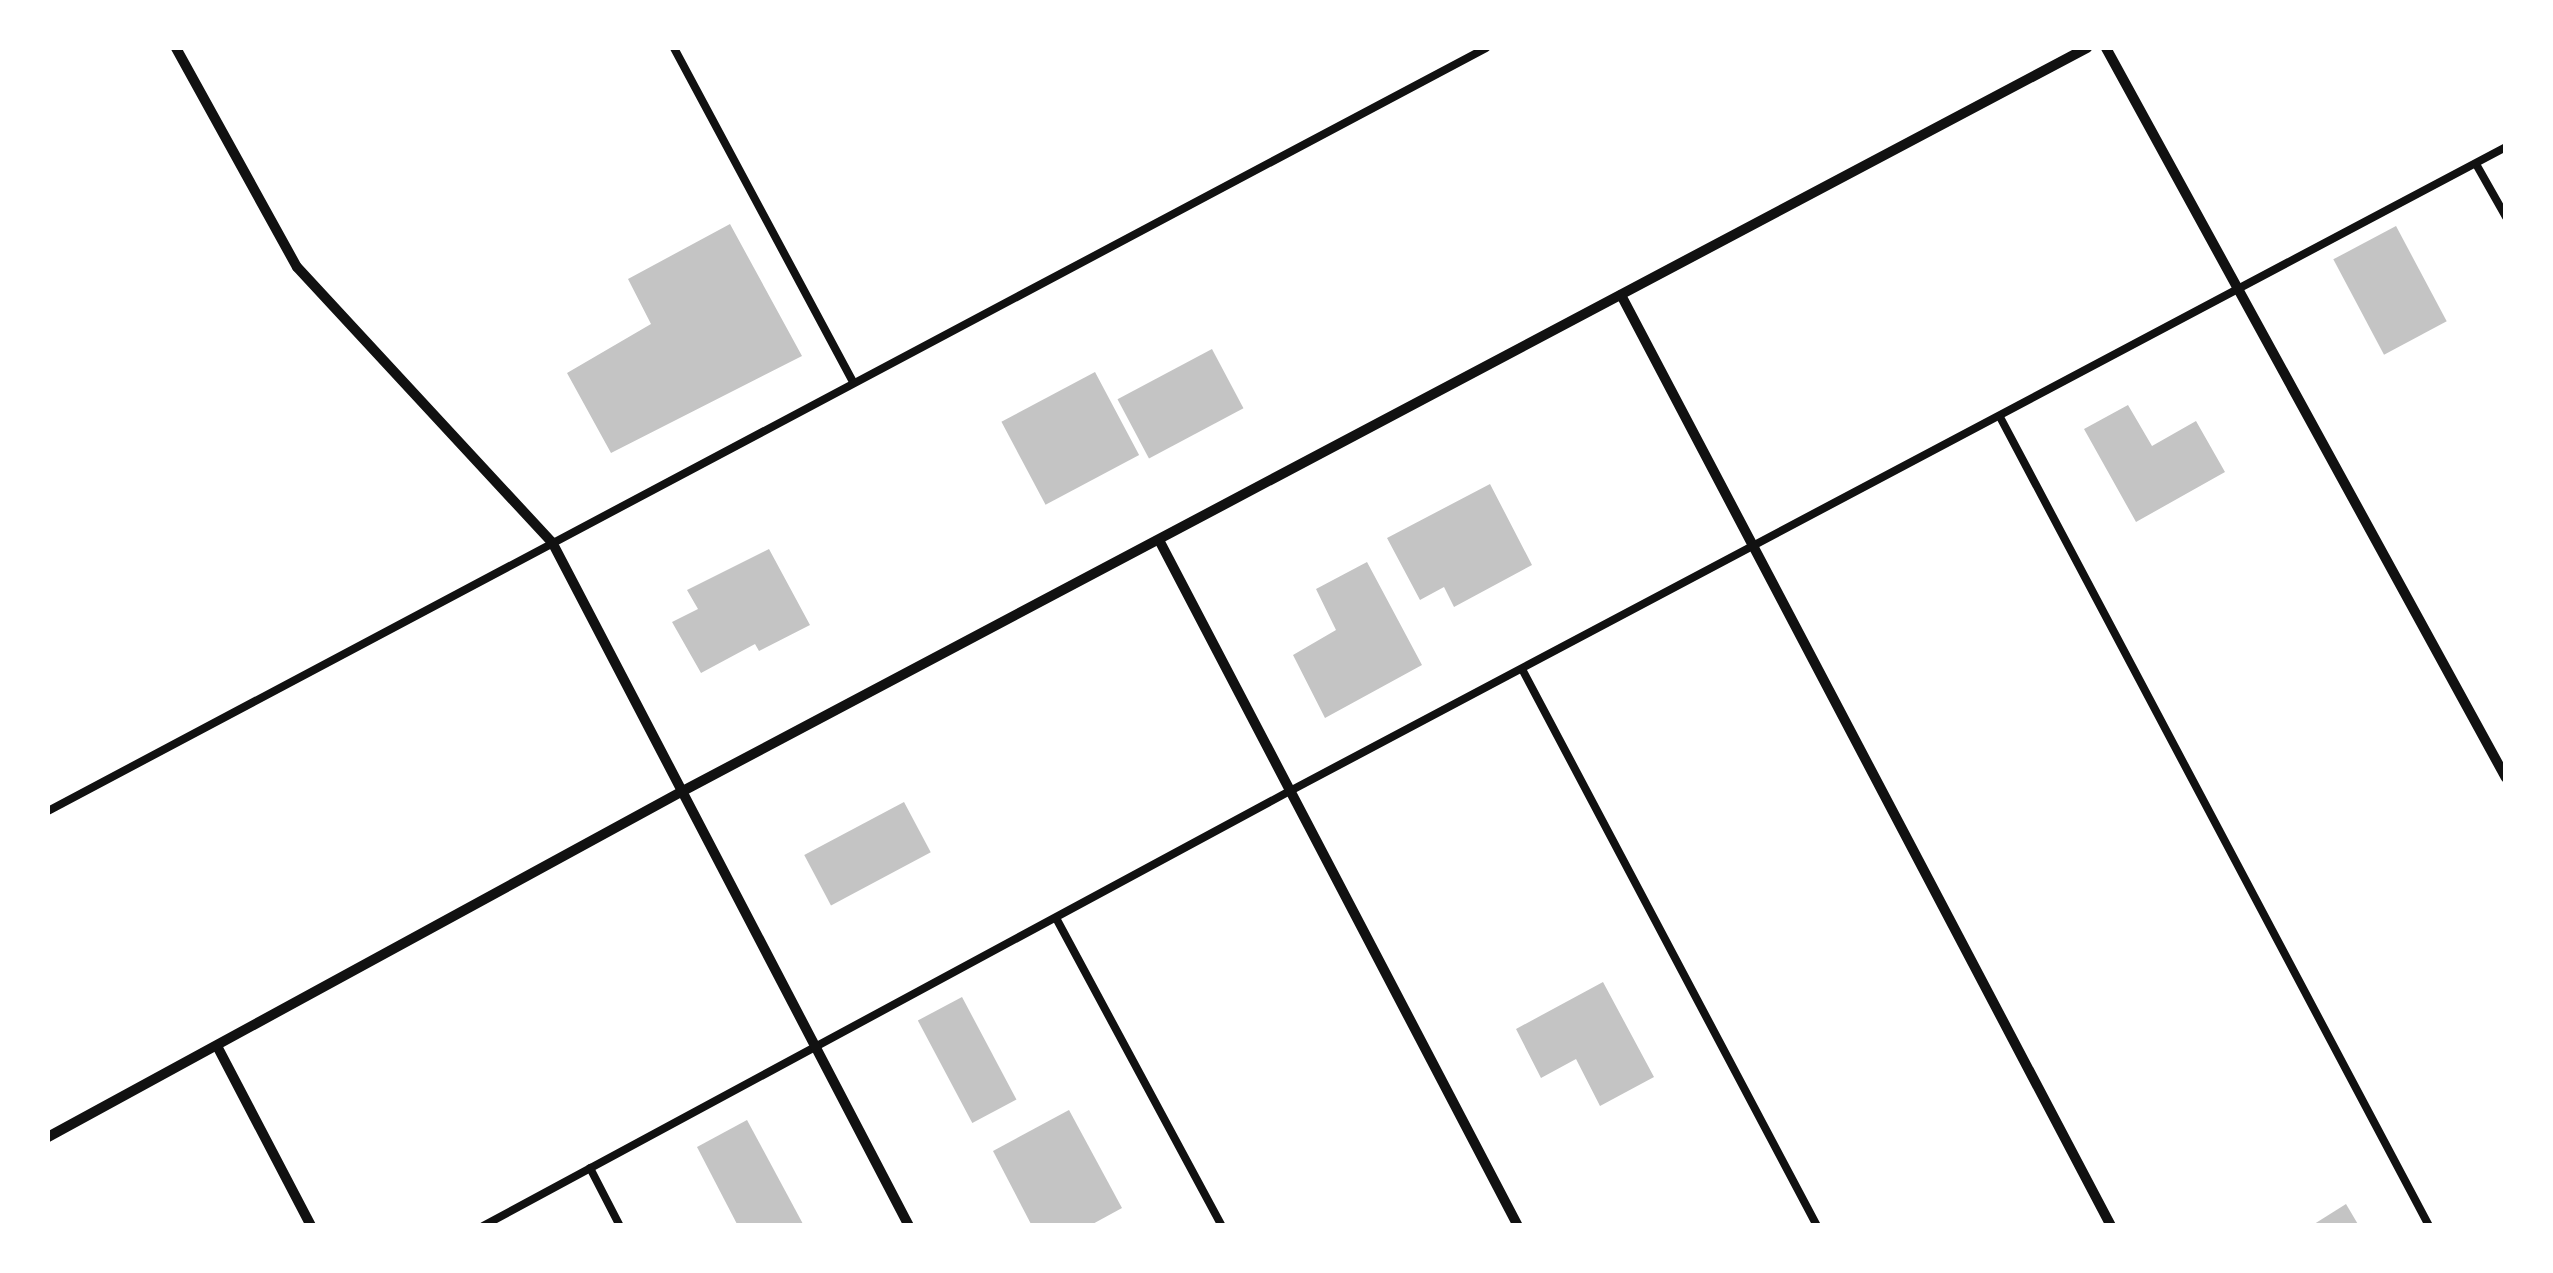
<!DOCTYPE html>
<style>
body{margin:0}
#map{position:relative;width:2553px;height:1273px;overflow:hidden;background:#fff;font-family:Commissioner,sans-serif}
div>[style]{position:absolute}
.building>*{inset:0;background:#c4c4c4;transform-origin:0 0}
.service>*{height:8px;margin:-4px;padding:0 4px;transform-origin:4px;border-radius:4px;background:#111}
.minor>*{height:10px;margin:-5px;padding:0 5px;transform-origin:5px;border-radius:5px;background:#111}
span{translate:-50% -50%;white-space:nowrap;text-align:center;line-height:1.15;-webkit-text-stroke:10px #fff;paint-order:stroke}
.frame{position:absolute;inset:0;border:50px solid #fff;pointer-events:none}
</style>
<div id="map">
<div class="building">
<i style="clip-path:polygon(730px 224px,802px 356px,611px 453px,567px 373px,651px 324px,628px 279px)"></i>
<i style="left:2396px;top:226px;width:108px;height:71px;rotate:62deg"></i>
<i style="left:1212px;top:349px;width:67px;height:107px;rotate:62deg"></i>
<i style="left:1095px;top:372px;width:94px;height:106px;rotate:62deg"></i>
<i style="clip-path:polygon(2128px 405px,2152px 446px,2196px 421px,2225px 472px,2136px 522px,2084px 429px)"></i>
<i style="clip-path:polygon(1490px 484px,1532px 565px,1454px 607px,1444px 587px,1420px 600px,1387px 538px)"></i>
<i style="clip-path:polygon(769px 549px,810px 625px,759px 651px,755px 644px,701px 673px,672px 622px,698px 609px,687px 590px)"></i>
<i style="clip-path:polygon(1367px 562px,1422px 665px,1325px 718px,1293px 655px,1336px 630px,1316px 589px)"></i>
<i style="left:904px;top:802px;width:57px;height:113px;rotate:62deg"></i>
<i style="clip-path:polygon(1603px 982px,1654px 1077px,1600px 1106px,1576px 1059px,1541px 1078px,1516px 1029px)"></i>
<i style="left:962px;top:997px;width:116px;height:50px;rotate:62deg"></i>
<i style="clip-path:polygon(1069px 1110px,1122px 1208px,1089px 1226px,1032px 1226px,993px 1151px)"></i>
<i style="clip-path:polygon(747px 1120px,803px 1224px,800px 1226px,738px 1226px,697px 1147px)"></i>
<i style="clip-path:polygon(2346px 1204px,2359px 1226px,2311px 1226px)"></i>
</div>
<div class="service">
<i style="left:674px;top:48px;width:379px;rotate:61.8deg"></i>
<i style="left:2476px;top:164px;width:61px;rotate:60.5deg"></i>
<i style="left:2000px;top:417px;width:916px;rotate:62.06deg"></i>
<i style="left:1522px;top:669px;width:630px;rotate:62.09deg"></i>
<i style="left:48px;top:811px;width:1628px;rotate:-27.95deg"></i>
<i style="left:1056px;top:918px;width:350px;rotate:61.7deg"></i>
<i style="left:590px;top:1168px;width:65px;rotate:62.7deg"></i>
<i style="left:483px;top:1226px;width:917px;rotate:-28.33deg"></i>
<i style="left:1290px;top:791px;width:1376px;rotate:-27.91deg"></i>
</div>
<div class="minor">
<i style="left:176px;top:48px;width:250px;rotate:61.1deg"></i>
<i style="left:297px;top:267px;width:375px;rotate:47.2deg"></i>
<i style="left:552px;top:542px;width:772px;rotate:62.44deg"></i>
<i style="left:2106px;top:48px;width:832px;rotate:61.28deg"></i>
<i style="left:1621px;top:295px;width:1052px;rotate:62.24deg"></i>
<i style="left:1159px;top:540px;width:774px;rotate:62.38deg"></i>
<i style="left:217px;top:1046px;width:203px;rotate:62.4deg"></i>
<i style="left:48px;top:1137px;width:721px;rotate:-28.59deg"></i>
<i style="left:681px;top:792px;width:1591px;rotate:-27.89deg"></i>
</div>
<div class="frame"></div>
</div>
